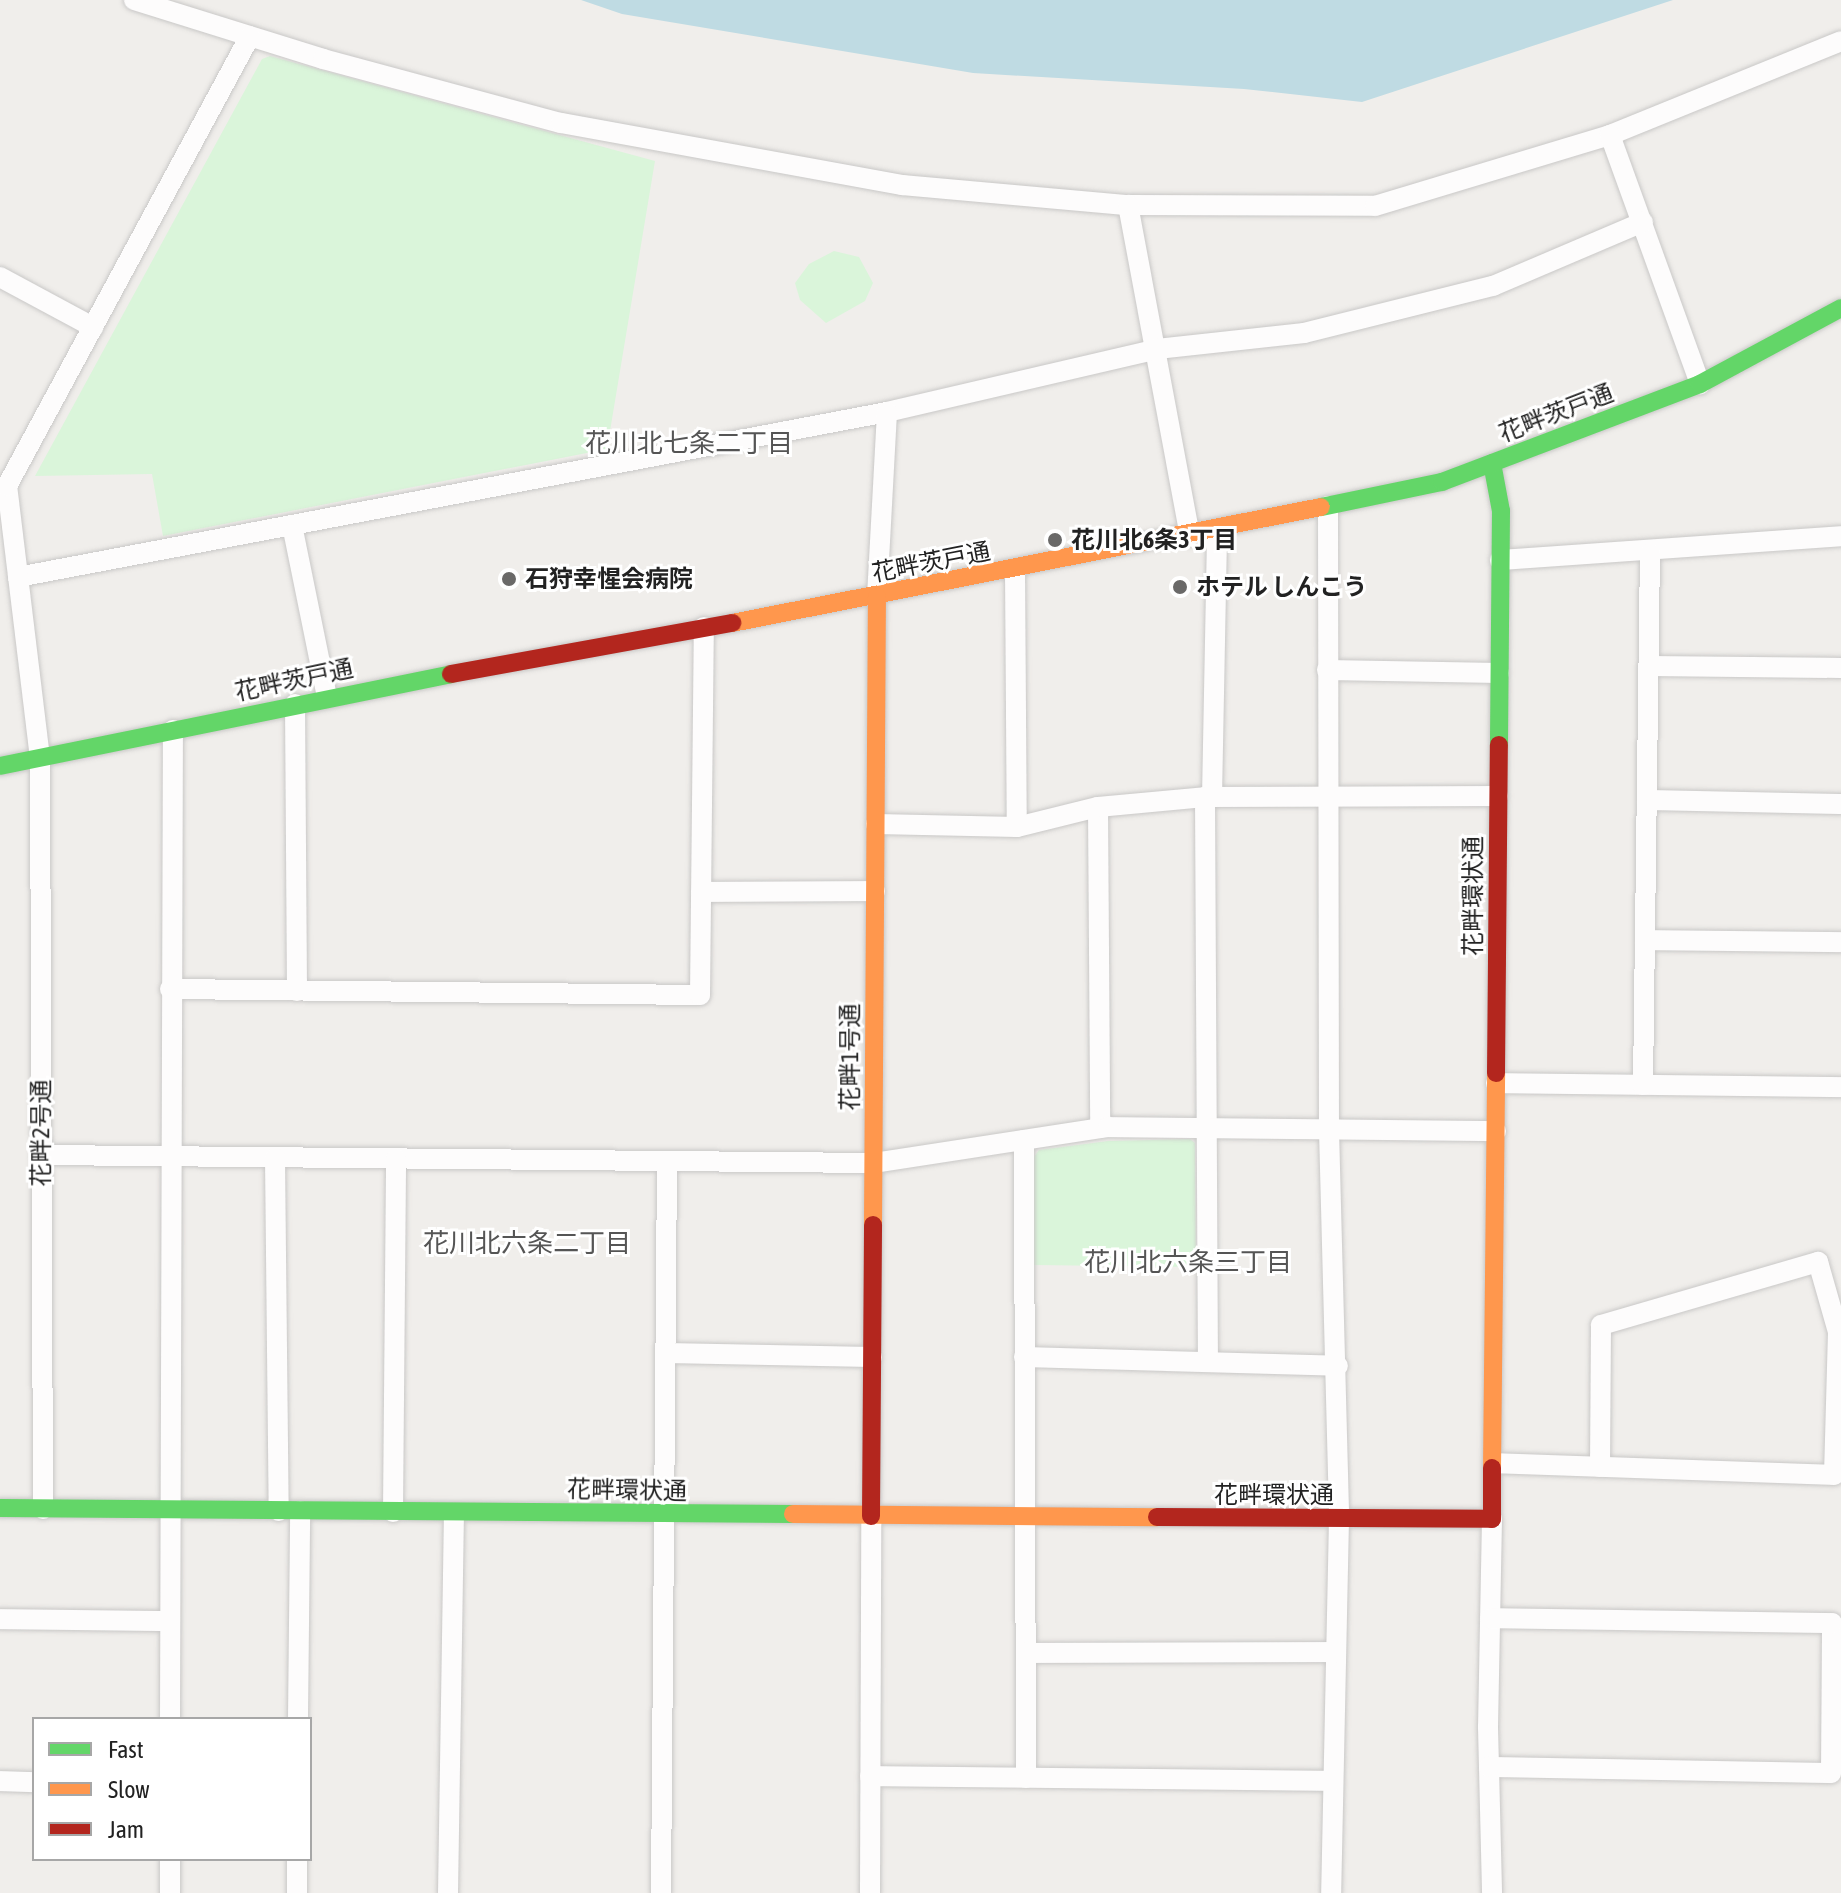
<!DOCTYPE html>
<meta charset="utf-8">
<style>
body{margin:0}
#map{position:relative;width:1841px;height:1893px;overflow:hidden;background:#f0eeeb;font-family:"Asap Condensed","Noto Sans JP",sans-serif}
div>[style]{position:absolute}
.park>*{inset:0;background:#daf5da}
.water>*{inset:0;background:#bfdbe3}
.roads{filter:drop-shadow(0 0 2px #c9c8c7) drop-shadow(0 0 2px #c9c8c7)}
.street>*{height:20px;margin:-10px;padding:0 10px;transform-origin:10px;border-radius:10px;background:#fdfcfc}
.fast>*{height:18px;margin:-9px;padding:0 9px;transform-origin:9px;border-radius:9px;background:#63d668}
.slow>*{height:18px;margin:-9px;padding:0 9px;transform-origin:9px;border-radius:9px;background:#ff974d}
.jam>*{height:18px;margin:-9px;padding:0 9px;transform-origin:9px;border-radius:9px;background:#b3261e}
.dots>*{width:22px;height:22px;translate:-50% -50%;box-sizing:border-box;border:4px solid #fff;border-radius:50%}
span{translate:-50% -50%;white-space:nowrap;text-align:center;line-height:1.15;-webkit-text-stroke:6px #fff;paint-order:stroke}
.street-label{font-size:24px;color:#222}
.poi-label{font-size:24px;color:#222;font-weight:700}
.left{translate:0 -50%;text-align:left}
.neighbourhood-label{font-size:26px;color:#555}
.legend{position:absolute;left:32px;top:1717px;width:280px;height:144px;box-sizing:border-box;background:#fff;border:2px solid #a7a7a7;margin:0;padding:10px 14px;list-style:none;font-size:24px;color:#222}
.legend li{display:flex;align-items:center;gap:16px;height:40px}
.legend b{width:40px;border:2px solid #a7a7a7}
</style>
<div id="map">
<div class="park">
<i style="clip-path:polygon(270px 56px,655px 161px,607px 449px,163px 536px,152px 474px,35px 476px,262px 59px)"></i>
<i style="clip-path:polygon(834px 251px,859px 257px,873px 283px,865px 301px,826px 323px,800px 300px,795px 283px,809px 264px)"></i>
<i style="clip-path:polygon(1190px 1139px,1195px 1143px,1196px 1267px,1034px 1265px,1033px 1158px,1039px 1150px,1108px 1141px)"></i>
</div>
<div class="water">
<i style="clip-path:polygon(581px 0,1673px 0,1362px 102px,1244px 89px,973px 73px,622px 14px)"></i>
</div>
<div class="roads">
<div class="street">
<i style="left:134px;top:0;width:198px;rotate:17.3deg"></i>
<i style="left:323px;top:59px;width:246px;rotate:15.1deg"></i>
<i style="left:561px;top:123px;width:347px;rotate:10.3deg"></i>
<i style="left:902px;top:185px;width:227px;rotate:5.1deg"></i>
<i style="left:1128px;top:205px;width:247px;rotate:0.2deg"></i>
<i style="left:1375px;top:206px;width:245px;rotate:-16.8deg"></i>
<i style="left:1610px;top:135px;width:249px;rotate:-22.1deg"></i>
<i style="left:1610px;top:135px;width:265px;rotate:70.1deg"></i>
<i style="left:1128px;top:205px;width:337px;rotate:79.4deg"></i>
<i style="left:0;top:277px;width:106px;rotate:28.3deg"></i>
<i style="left:1328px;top:506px;width:624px;rotate:89.91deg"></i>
<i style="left:1329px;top:1130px;width:389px;rotate:88.5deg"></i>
<i style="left:1339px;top:1519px;width:374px;rotate:91.2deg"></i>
<i style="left:292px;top:525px;width:176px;rotate:78.5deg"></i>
<i style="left:1500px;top:560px;width:342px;rotate:-4deg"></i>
<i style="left:1015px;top:570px;width:257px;rotate:89.6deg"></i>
<i style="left:18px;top:577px;width:885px;rotate:-10.75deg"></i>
<i style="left:887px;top:412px;width:277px;rotate:-13.1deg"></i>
<i style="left:1157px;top:349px;width:148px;rotate:-6.2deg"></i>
<i style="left:1304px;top:333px;width:195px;rotate:-14deg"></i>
<i style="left:1493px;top:286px;width:163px;rotate:-23.1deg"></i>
<i style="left:877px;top:597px;width:185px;rotate:-86.9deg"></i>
<i style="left:1649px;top:666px;width:192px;rotate:0.6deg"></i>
<i style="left:1327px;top:670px;width:172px;rotate:1deg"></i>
<i style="left:295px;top:704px;width:287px;rotate:89.6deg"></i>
<i style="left:1205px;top:797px;width:565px;rotate:89.7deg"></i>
<i style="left:1212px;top:797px;width:267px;rotate:-88.9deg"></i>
<i style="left:1647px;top:800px;width:194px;rotate:1.2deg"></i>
<i style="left:1098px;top:807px;width:321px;rotate:89.6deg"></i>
<i style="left:876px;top:824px;width:141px;rotate:1.2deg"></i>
<i style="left:1017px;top:827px;width:83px;rotate:-13.9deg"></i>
<i style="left:1098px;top:807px;width:107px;rotate:-5.3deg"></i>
<i style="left:1205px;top:797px;width:293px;rotate:-0.2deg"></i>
<i style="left:701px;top:892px;width:174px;rotate:-0.3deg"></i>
<i style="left:1645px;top:940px;width:196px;rotate:0.6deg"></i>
<i style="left:170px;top:989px;width:530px;rotate:0.65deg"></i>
<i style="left:700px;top:995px;width:368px;rotate:-89.4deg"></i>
<i style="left:1496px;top:1083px;width:345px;rotate:0.7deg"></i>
<i style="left:1643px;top:1085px;width:532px;rotate:-89.25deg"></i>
<i style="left:1024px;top:1140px;width:638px;rotate:89.82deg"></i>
<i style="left:41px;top:1155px;width:832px;rotate:0.55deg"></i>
<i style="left:873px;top:1163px;width:238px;rotate:-8.7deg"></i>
<i style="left:1108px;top:1127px;width:388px;rotate:0.6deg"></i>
<i style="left:275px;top:1158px;width:353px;rotate:89.4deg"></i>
<i style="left:666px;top:1353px;width:206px;rotate:1.1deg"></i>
<i style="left:1024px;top:1357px;width:314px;rotate:1.6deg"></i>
<i style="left:1493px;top:1463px;width:341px;rotate:2deg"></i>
<i style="left:1834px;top:1475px;width:143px;rotate:-88.4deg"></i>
<i style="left:1838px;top:1332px;width:73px;rotate:-105.9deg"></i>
<i style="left:1818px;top:1262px;width:226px;rotate:163.8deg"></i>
<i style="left:1601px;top:1325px;width:142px;rotate:90.4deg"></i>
<i style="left:43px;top:1509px;width:751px;rotate:-90.23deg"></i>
<i style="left:40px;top:758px;width:274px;rotate:-96.9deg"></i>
<i style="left:7px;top:486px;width:511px;rotate:-61.63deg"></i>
<i style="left:393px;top:1512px;width:353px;rotate:-89.5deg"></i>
<i style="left:1492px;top:1519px;width:208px;rotate:91.1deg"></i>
<i style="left:1488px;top:1727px;width:166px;rotate:88.6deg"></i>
<i style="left:0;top:1619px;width:169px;rotate:0.7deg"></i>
<i style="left:1026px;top:1653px;width:310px;rotate:-0.2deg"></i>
<i style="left:170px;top:1719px;width:989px;rotate:-89.83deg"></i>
<i style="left:298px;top:1719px;width:208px;rotate:-89.4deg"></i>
<i style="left:1489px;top:1767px;width:342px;rotate:1deg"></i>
<i style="left:1831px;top:1773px;width:150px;rotate:-89.6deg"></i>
<i style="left:1832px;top:1623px;width:342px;rotate:-179.2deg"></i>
<i style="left:870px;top:1776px;width:463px;rotate:0.6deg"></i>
<i style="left:0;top:1781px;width:34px;rotate:2deg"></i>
<i style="left:170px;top:1859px;width:34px;rotate:90deg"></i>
<i style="left:297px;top:1893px;width:34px;rotate:-90deg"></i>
<i style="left:448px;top:1893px;width:380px;rotate:-89.1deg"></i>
<i style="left:661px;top:1893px;width:732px;rotate:-89.53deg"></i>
<i style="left:870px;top:1893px;width:377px;rotate:-89.8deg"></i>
</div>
<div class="fast">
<i style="left:1492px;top:463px;width:49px;rotate:79.4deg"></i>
<i style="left:1501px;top:511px;width:234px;rotate:90.5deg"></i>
<i style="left:1321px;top:507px;width:124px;rotate:-11.7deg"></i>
<i style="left:1442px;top:482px;width:276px;rotate:-20.8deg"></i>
<i style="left:1700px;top:384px;width:160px;rotate:-28.3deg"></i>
<i style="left:0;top:766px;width:460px;rotate:-11.5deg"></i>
<i style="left:0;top:1508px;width:793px;rotate:0.43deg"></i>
</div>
<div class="slow">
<i style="left:732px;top:623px;width:600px;rotate:-11.14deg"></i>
<i style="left:873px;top:1225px;width:628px;rotate:-89.64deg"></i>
<i style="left:1492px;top:1468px;width:395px;rotate:-89.4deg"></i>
<i style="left:793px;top:1514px;width:364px;rotate:0.5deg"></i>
</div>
<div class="jam">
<i style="left:451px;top:674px;width:286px;rotate:-10.3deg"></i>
<i style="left:1496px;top:1073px;width:328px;rotate:-89.5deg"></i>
<i style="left:871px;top:1516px;width:291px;rotate:-89.6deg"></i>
<i style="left:1157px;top:1517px;width:335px;rotate:0.3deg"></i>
<i style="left:1492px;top:1519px;width:51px;rotate:-90deg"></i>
</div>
</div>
<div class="dots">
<i style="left:1055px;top:540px;background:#6a6968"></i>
<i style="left:509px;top:579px;background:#6a6968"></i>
<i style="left:1180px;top:587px;background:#6a6968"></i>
</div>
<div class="street-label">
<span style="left:1556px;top:413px;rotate:-21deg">花畔茨戸通</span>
<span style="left:931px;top:562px;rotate:-11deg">花畔茨戸通</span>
<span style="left:294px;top:680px;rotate:-12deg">花畔茨戸通</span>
<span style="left:1473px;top:896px;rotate:-90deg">花畔環状通</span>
<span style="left:850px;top:1057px;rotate:-90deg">花畔1号通</span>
<span style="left:41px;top:1133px;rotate:-90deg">花畔2号通</span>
<span style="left:627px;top:1490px;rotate:1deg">花畔環状通</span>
<span style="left:1274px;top:1495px">花畔環状通</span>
</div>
<div class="poi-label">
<span class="left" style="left:1071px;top:540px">花川北6条3丁目</span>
<span class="left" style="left:525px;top:579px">石狩幸惺会病院</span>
<span class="left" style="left:1196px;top:587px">ホテル しんこう</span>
</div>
<div class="neighbourhood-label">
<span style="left:689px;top:444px">花川北七条二丁目</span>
<span style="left:527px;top:1244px">花川北六条二丁目</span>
<span style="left:1188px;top:1263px">花川北六条三丁目</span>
</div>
<ul class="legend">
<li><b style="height:10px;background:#63d668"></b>Fast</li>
<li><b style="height:10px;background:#ff974d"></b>Slow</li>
<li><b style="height:10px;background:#b3261e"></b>Jam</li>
</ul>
</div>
